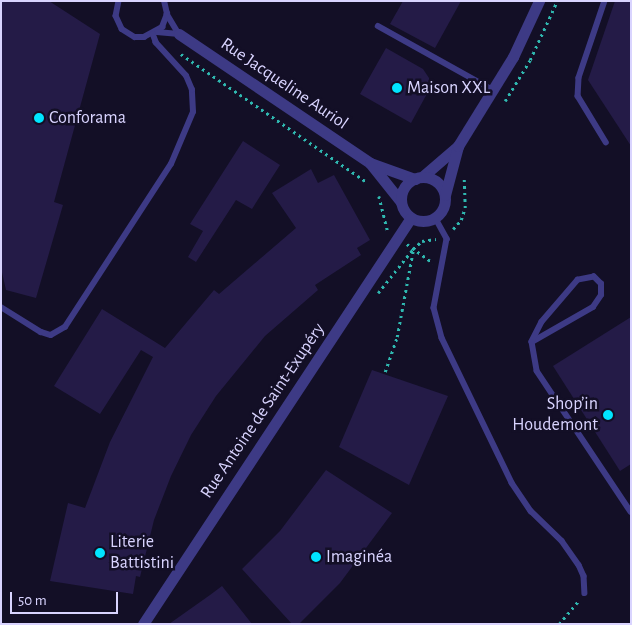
<!DOCTYPE html>
<meta charset="utf-8">
<style>
body{margin:0}
#map{position:relative;width:632px;height:625px;overflow:hidden;background:#130f26;font-family:"Alegreya Sans",sans-serif}
div>[style]{position:absolute}
.building>*{inset:0;background:#241b47}
.path>*{height:2.5px;margin-top:-1.25px;transform-origin:0;background:repeating-linear-gradient(90deg,#2fb8b0 0 2.5px,transparent 0 6.5px)}
.service>*{height:5.5px;margin:-2.75px;padding:0 2.75px;transform-origin:2.75px;border-radius:2.75px;background:#3d3a85}
.minor>*{height:11px;margin:-5.5px;padding:0 5.5px;transform-origin:5.5px;border-radius:5.5px;background:#3d3a85}
.minor>.ring{margin:-5.5px;padding:0;box-sizing:content-box;background:none;border:11px solid #3d3a85;border-radius:50%}
.dots>*{width:14px;height:14px;translate:-50% -50%;box-sizing:border-box;border:2px solid #130f26;border-radius:50%}
span{translate:-50% -50%;white-space:nowrap;text-align:center;line-height:1.15;-webkit-text-stroke:5px #130f26;paint-order:stroke}
.street-label{font-size:18px;color:#d9d4ff}
.poi-label{font-size:18px;color:#d9d4ff}
.left{translate:0 -50%;text-align:left}
.right{translate:-100% -50%;text-align:right}
.frame{position:absolute;inset:0;border:2px solid #d9d4ff;pointer-events:none}
.scale{position:absolute;left:10px;top:592px;width:108px;height:22px;box-sizing:border-box;border:2px solid #d9d4ff;border-top:0;padding-left:6px;font-size:15px;line-height:18px;white-space:nowrap;color:#d9d4ff;-webkit-text-stroke:4px #130f26;paint-order:stroke}
</style>
<div id="map">
<div class="building">
<i style="clip-path:polygon(1px 1px,49px 1px,100px 34px,54px 202px,63px 205px,36px 298px,6px 290px,1px 268px)"></i>
<i style="clip-path:polygon(403px 1px,461px 1px,435px 48px,390px 24px)"></i>
<i style="clip-path:polygon(615px 1px,631px 1px,631px 146px,588px 80px)"></i>
<i style="clip-path:polygon(386px 48px,423px 69px,429px 78px,429px 90px,411px 123px,360px 94px)"></i>
<i style="clip-path:polygon(243px 141px,280px 165px,252px 209px,236px 200px,196px 262px,188px 257px,203px 231px,190px 224px)"></i>
<i style="clip-path:polygon(311px 169px,318px 183px,334px 175px,370px 240px,357px 248px,361px 255px,315px 285px,318px 290px,265px 336px,216px 396px,191px 435px,171px 476px,154px 520px,140px 577px,136px 576px,133px 594px,50px 581px,68px 503px,85px 508px,110px 442px,153px 357px,141px 350px,100px 414px,54px 386px,102px 309px,165px 348px,214px 290px,219px 294px,296px 228px,272px 193px)"></i>
<i style="clip-path:polygon(631px 317px,631px 464px,620px 471px,553px 366px)"></i>
<i style="clip-path:polygon(372px 370px,448px 396px,409px 485px,339px 447px)"></i>
<i style="clip-path:polygon(326px 470px,392px 513px,340px 583px,299px 624px,292px 624px,242px 569px,280px 531px)"></i>
<i style="clip-path:polygon(222px 586px,252px 624px,169px 624px,210px 595px)"></i>
</div>
<div class="path">
<i style="left:181px;top:54px;width:227px;rotate:34.6deg"></i>
<i style="left:505px;top:101px;width:48px;rotate:-58.6deg"></i>
<i style="left:530px;top:60px;width:65px;rotate:-65.4deg"></i>
<i style="left:379px;top:196px;width:38px;rotate:76deg"></i>
<i style="left:453px;top:229px;width:12px;rotate:-48deg"></i>
<i style="left:461px;top:220px;width:13px;rotate:-72deg"></i>
<i style="left:465px;top:208px;width:30px;rotate:-92deg"></i>
<i style="left:407px;top:244px;width:32px;rotate:36deg"></i>
<i style="left:378px;top:293px;width:56px;rotate:-51.5deg"></i>
<i style="left:413px;top:249px;width:12px;rotate:-42deg"></i>
<i style="left:422px;top:241px;width:14px;rotate:-8deg"></i>
<i style="left:385px;top:372px;width:37px;rotate:-71deg"></i>
<i style="left:397px;top:337px;width:87px;rotate:-79.5deg"></i>
<i style="left:559px;top:624px;width:31px;rotate:-50deg"></i>
</div>
<div class="service">
<i style="left:119px;top:1px;width:15px;rotate:101deg"></i>
<i style="left:116px;top:16px;width:14px;rotate:65deg"></i>
<i style="left:122px;top:29px;width:15px;rotate:32deg"></i>
<i style="left:135px;top:37px;width:9px"></i>
<i style="left:144px;top:37px;width:21px;rotate:-29deg"></i>
<i style="left:162px;top:27px;width:14px;rotate:-69deg"></i>
<i style="left:167px;top:14px;width:13px;rotate:-103deg"></i>
<i style="left:605px;top:1px;width:81px;rotate:108.7deg"></i>
<i style="left:579px;top:78px;width:18px;rotate:93deg"></i>
<i style="left:578px;top:96px;width:54px;rotate:58.7deg"></i>
<i style="left:167px;top:14px;width:23px;rotate:59deg"></i>
<i style="left:378px;top:26px;width:132px;rotate:29.1deg"></i>
<i style="left:157px;top:32px;width:22px;rotate:5deg"></i>
<i style="left:435px;top:217px;width:25px;rotate:61deg"></i>
<i style="left:447px;top:239px;width:70px;rotate:100.7deg"></i>
<i style="left:434px;top:308px;width:31px;rotate:75deg"></i>
<i style="left:442px;top:338px;width:161px;rotate:64.2deg"></i>
<i style="left:512px;top:483px;width:34px;rotate:56deg"></i>
<i style="left:531px;top:511px;width:43px;rotate:44.1deg"></i>
<i style="left:562px;top:541px;width:29px;rotate:55deg"></i>
<i style="left:579px;top:565px;width:12px;rotate:66deg"></i>
<i style="left:584px;top:576px;width:17px;rotate:87deg"></i>
<i style="left:1px;top:307px;width:47px;rotate:32deg"></i>
<i style="left:41px;top:332px;width:10px;rotate:17deg"></i>
<i style="left:51px;top:335px;width:16px;rotate:-30deg"></i>
<i style="left:65px;top:327px;width:194px;rotate:-57deg"></i>
<i style="left:171px;top:164px;width:56px;rotate:-67.1deg"></i>
<i style="left:193px;top:112px;width:22px;rotate:-93deg"></i>
<i style="left:192px;top:90px;width:15px;rotate:-113deg"></i>
<i style="left:186px;top:76px;width:45px;rotate:-132.3deg"></i>
<i style="left:156px;top:43px;width:9px;rotate:-111deg"></i>
<i style="left:532px;top:342px;width:70px;rotate:-29.8deg"></i>
<i style="left:593px;top:307px;width:14px;rotate:-56deg"></i>
<i style="left:601px;top:295px;width:11px;rotate:-90deg"></i>
<i style="left:601px;top:284px;width:10px;rotate:-135deg"></i>
<i style="left:594px;top:277px;width:16px;rotate:169deg"></i>
<i style="left:578px;top:280px;width:55px;rotate:130.6deg"></i>
<i style="left:542px;top:322px;width:22px;rotate:117deg"></i>
<i style="left:532px;top:342px;width:29px;rotate:80deg"></i>
<i style="left:537px;top:371px;width:169px;rotate:56.3deg"></i>
</div>
<div class="minor">
<i style="left:179px;top:34px;width:230px;rotate:34deg"></i>
<i style="left:370px;top:163px;width:48px;rotate:19.6deg"></i>
<i style="left:370px;top:163px;width:50px;rotate:51.5deg"></i>
<i style="left:422px;top:177px;width:48px;rotate:-40.7deg"></i>
<i class="ring" style="left:401px;top:177px;width:33px;height:33px"></i>
<i style="left:445px;top:195px;width:51px;rotate:-75.1deg"></i>
<i style="left:458px;top:146px;width:105px;rotate:-58.3deg"></i>
<i style="left:513px;top:57px;width:62px;rotate:-65.1deg"></i>
<i style="left:143px;top:624px;width:486px;rotate:-56.6deg"></i>
</div>
<div class="dots">
<i style="left:397px;top:88px;background:#00e5ff"></i>
<i style="left:39px;top:118px;background:#00e5ff"></i>
<i style="left:608px;top:415px;background:#00e5ff"></i>
<i style="left:100px;top:553px;background:#00e5ff"></i>
<i style="left:316px;top:557px;background:#00e5ff"></i>
</div>
<div class="street-label">
<span style="left:284px;top:84px;rotate:34deg">Rue Jacqueline Auriol</span>
<span style="left:263px;top:411px;rotate:-56deg">Rue Antoine de Saint-Exupéry</span>
</div>
<div class="poi-label">
<span class="left" style="left:407px;top:88px">Maison XXL</span>
<span class="left" style="left:49px;top:118px">Conforama</span>
<span class="right" style="left:598px;top:415px">Shop’in<br>Houdemont</span>
<span class="left" style="left:110px;top:553px">Literie<br>Battistini</span>
<span class="left" style="left:326px;top:557px">Imaginéa</span>
</div>
<div class="frame"></div>
<div class="scale">50 m</div>
</div>
